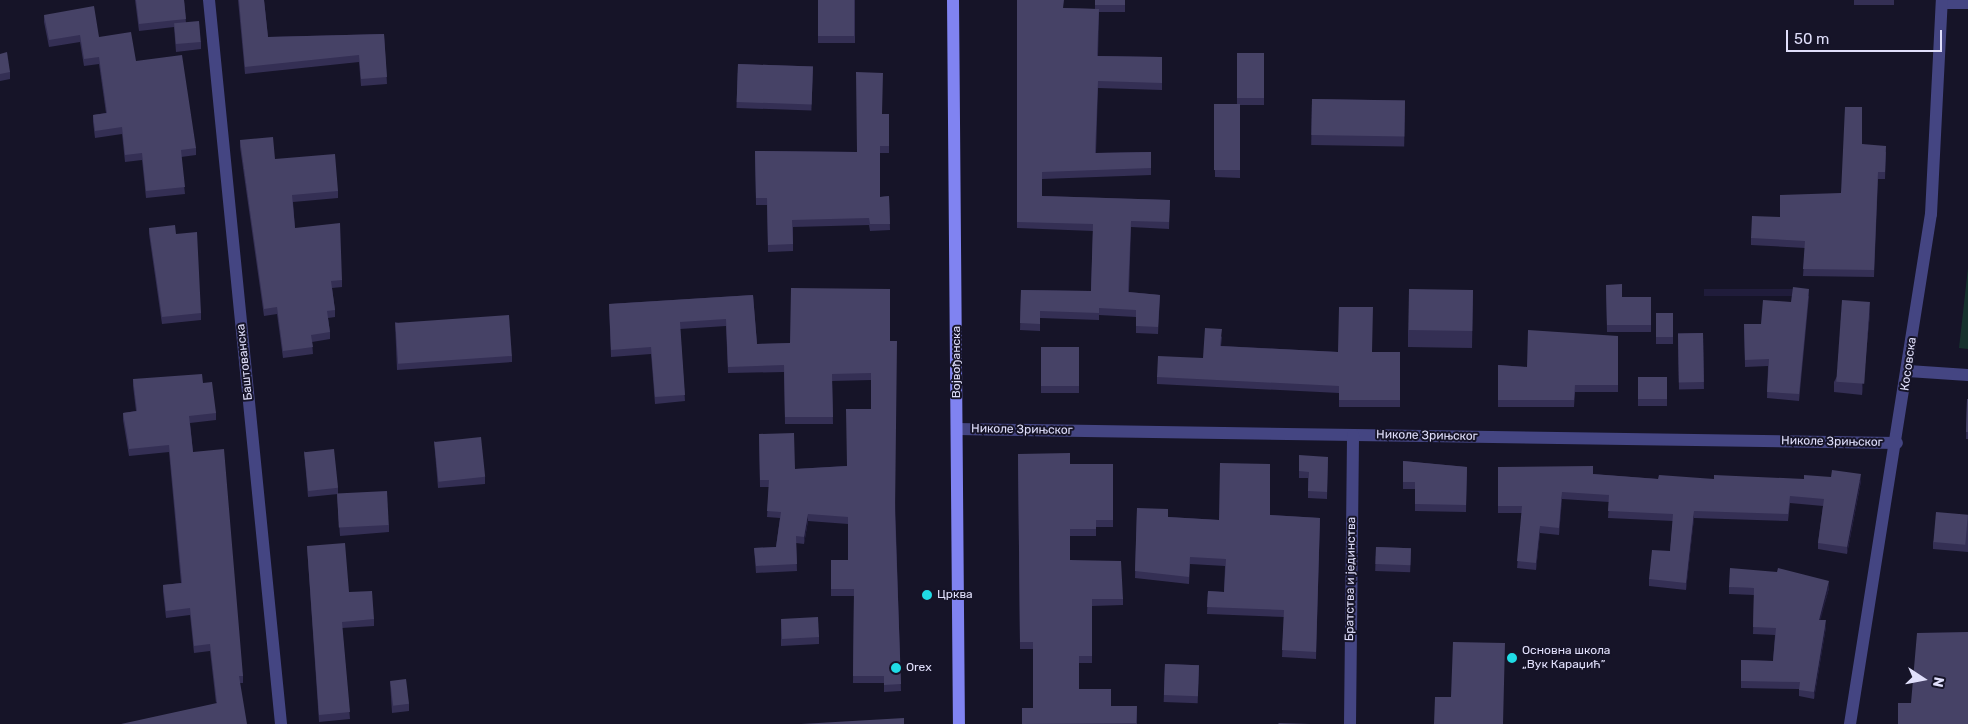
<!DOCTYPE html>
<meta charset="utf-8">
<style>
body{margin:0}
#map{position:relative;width:1968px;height:724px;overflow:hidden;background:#161428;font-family:Rubik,sans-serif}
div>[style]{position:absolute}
.green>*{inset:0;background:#17322f}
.minor>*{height:12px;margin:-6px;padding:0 6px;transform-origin:6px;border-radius:6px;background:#444582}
.secondary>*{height:12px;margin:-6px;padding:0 6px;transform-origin:6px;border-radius:6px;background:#8083f1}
.wall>*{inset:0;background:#342f54;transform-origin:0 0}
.shaded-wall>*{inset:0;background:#201c3b;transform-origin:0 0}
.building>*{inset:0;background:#464266;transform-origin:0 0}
.dots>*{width:14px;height:14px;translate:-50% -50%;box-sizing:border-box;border:2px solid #161428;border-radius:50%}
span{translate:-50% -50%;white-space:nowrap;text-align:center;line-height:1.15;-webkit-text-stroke:4px #161428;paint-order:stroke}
.street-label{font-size:12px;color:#e0dffb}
.poi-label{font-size:12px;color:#e0dffb}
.left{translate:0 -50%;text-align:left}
.north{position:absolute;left:1898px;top:654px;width:50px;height:50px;-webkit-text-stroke:4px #161428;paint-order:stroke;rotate:101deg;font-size:14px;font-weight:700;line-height:20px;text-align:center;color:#e0dffb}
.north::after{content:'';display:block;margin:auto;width:18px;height:22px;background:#e0dffb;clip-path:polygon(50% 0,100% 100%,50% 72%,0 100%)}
.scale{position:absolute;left:1786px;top:30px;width:156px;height:22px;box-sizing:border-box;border:2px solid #e0dffb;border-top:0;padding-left:6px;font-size:15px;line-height:18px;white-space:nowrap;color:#e0dffb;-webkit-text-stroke:4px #161428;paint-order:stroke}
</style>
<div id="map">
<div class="green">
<i style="clip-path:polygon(1968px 268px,1968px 349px,1959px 348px)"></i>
</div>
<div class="minor">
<i style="left:209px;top:0;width:728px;rotate:84.32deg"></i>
<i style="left:1942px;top:3px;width:26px"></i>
<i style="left:1908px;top:371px;width:60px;rotate:3.8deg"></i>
<i style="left:957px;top:429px;width:940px;rotate:0.85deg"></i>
<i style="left:1350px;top:724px;width:289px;rotate:-89.4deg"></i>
<i style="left:1850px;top:724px;width:516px;rotate:-80.98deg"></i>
<i style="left:1931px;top:214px;width:214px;rotate:-87.1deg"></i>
</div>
<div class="secondary">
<i style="left:953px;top:0;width:724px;rotate:89.53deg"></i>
</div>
<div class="wall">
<i style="clip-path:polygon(135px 0,184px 0,186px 23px,201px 42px,201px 49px,176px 52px,174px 27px,139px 31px)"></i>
<i style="clip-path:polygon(238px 0,264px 0,268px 37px,384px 34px,387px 84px,361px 86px,359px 62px,245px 74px)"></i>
<i style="left:818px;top:0;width:37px;height:43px"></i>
<i style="clip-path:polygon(1017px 0,1064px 8px,1095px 9px,1095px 0,1125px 0,1125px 12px,1099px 12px,1098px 56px,1162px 57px,1162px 90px,1098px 88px,1096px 153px,1151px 152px,1151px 175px,1042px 179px,1042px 196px,1170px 200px,1169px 229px,1131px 227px,1129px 292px,1160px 295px,1158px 334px,1136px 333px,1136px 317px,1099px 315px,1099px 320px,1040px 318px,1040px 331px,1020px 330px,1021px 290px,1091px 291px,1093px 231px,1017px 228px)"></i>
<i style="left:1854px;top:0;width:40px;height:5px"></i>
<i style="clip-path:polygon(44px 15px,99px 37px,136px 61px,196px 148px,196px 155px,181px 157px,185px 194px,146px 198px,142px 160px,125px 162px,122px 134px,95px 138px,93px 122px,93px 115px,106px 113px,99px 64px,84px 66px,80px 42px,49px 47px,44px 22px)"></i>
<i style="clip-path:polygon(1237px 53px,1264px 53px,1264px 105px,1240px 105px,1240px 178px,1215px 177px,1214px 104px,1237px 104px)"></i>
<i style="clip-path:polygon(0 54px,10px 72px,10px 79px,0 81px)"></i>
<i style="left:738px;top:64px;width:75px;height:44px;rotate:2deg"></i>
<i style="left:1312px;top:99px;width:93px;height:46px;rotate:1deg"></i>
<i style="clip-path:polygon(889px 114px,889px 153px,880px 153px,880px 197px,889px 196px,890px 230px,870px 231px,869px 225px,793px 227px,793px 251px,768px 252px,767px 205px,756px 205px,755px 151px,857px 152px)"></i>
<i style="clip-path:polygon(240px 140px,275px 159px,338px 191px,338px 198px,293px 202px,295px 228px,342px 280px,342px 287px,332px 288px,335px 310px,335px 317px,328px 318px,330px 332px,330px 339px,312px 342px,313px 354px,283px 358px,277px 314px,264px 316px,240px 147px)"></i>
<i style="clip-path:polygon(1862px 144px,1886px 152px,1885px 179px,1878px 179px,1874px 277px,1803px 276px,1805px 248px,1751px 245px,1751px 238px,1780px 217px,1841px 193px)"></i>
<i style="clip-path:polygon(149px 228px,201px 313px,201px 320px,162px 324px,149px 234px)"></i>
<i style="clip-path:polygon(1606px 285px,1622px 297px,1651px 297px,1651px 332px,1607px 332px)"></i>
<i style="clip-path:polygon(1473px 290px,1472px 348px,1408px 347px,1408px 330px)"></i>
<i style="clip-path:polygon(753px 295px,757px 344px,890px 341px,901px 691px,884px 692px,884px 683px,853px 683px,854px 596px,831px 596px,831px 560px,848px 560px,848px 524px,808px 521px,804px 544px,796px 543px,797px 571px,756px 573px,754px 548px,776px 547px,780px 518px,767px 517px,769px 487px,760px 487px,759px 434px,795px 469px,847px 466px,871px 409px,871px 380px,832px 381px,833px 424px,785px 424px,784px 372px,728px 373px,726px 326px,680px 329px,685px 401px,655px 404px,651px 354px,611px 357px,609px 304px)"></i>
<i style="clip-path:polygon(1809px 296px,1799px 401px,1767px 398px,1768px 366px,1745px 367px,1744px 324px,1761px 324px,1791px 302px)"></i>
<i style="left:1656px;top:313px;width:17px;height:31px"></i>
<i style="clip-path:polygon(1870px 313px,1862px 395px,1834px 392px,1834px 382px)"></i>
<i style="clip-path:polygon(395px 322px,512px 356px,512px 362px,397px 370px)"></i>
<i style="left:1703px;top:333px;width:56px;height:25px;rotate:89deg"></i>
<i style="clip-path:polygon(1222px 336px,1221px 346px,1338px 352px,1400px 352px,1400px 407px,1339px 407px,1339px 393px,1157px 384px,1157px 377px,1203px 358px)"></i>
<i style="clip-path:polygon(1618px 336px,1618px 392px,1575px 392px,1574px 407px,1498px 407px,1498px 365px,1527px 367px)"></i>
<i style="left:1041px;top:347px;width:38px;height:46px"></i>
<i style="left:1638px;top:377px;width:29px;height:29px"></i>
<i style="clip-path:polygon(133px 379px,203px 383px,216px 413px,216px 420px,190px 423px,193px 452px,243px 676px,243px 683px,240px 683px,216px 703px,210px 651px,194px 653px,190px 615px,166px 618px,163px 592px,163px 585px,181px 583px,169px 452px,129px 456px,123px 420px,123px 413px,136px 411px,133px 386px)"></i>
<i style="clip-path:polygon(1967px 399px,1968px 399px,1968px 439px,1966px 439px)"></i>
<i style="clip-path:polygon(434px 441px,485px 477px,485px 484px,438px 488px)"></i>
<i style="clip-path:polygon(304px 451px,338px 488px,338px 494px,308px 497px)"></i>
<i style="clip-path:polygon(1018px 454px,1070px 464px,1113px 464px,1113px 527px,1096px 527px,1096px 536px,1070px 536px,1070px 560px,1123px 599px,1123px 605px,1092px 606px,1092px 663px,1079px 663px,1079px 689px,1111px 706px,1137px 706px,1137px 724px,1022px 724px,1033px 708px,1033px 649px,1020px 649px)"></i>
<i style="clip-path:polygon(1328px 457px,1327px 499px,1308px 498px,1308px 478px,1299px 478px,1299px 471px)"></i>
<i style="clip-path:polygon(1403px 461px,1467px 467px,1466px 512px,1415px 511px,1415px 489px,1403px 489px)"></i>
<i style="clip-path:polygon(1498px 467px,1658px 479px,1804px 479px,1861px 481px,1847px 554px,1818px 549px,1818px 543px,1823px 506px,1790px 503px,1788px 521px,1694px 518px,1686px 590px,1649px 586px,1649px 579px,1670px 551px,1673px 521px,1608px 518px,1609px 502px,1562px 499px,1559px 535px,1540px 533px,1536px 570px,1517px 568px,1522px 513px,1498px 513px)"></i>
<i style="clip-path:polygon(337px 495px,389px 525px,389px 532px,340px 536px)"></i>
<i style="clip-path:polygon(1137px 508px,1168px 517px,1219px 520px,1270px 515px,1320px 518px,1316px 659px,1282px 657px,1284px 617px,1207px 614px,1208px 591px,1224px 592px,1225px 566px,1190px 564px,1189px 584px,1135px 578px)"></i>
<i style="clip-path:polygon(1968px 515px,1968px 552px,1933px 549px,1933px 542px)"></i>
<i style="clip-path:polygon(307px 546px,374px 619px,374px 626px,342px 628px,350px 719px,319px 722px)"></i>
<i style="left:1376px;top:547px;width:35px;height:24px;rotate:2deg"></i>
<i style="clip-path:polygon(1729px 587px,1829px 588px,1820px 620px,1826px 627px,1814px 699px,1799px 696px,1799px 689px,1741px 688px,1741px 660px,1773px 661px,1775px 635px,1753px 634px,1754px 595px,1729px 594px)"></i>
<i style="clip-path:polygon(781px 619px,819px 637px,819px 644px,781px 646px)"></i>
<i style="left:1165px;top:664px;width:34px;height:38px;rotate:2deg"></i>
<i style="clip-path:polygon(390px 681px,409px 704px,409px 711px,392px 713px)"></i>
</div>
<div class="shaded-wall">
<i style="left:1809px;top:289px;width:7px;height:105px;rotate:90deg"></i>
<i style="clip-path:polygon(1870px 302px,1870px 313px,1862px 395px,1862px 385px)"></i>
<i style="clip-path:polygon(1861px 474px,1861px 481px,1847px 554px,1847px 547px)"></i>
<i style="clip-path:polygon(1562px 492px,1562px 499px,1559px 535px,1559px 528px)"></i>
<i style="clip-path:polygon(1694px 511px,1694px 518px,1686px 590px,1686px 583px)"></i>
<i style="clip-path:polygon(808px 514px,808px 521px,804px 544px,804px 537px)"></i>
<i style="clip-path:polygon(1540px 526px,1540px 533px,1536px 570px,1536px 563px)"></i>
<i style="clip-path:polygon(1829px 581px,1829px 588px,1819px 626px,1819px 620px)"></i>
<i style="clip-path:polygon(1826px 620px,1826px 627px,1814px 699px,1814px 692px)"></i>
</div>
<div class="building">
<i style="clip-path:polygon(136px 0,184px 0,186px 19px,139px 24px)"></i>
<i style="clip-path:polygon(239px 0,264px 0,268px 37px,384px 34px,387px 77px,361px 79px,359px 55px,245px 67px)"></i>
<i style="left:818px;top:0;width:36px;height:36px"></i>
<i style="clip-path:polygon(1017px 0,1064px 0,1063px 8px,1099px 9px,1097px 56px,1162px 57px,1162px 83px,1098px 81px,1095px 153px,1151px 152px,1151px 168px,1042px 172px,1042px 196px,1170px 200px,1169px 222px,1131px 221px,1128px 292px,1160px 295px,1158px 327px,1136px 326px,1136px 310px,1099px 308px,1099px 313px,1040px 311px,1040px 324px,1020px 323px,1021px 290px,1091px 291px,1093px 224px,1017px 222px)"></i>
<i style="left:1095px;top:0;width:30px;height:5px"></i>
<i style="clip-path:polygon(94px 6px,99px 37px,131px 32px,136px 61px,182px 55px,196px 148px,181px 150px,185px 187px,146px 191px,142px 153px,125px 155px,122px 127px,95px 131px,93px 115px,107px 113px,99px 57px,84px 59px,80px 35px,49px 40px,44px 15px)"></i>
<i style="left:199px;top:21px;width:21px;height:25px;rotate:85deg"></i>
<i style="clip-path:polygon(7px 52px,10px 72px,0 74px,0 54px)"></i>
<i style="left:1237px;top:53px;width:27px;height:45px"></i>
<i style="left:738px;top:64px;width:75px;height:38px;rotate:2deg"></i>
<i style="clip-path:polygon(856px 72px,883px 73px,882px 114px,889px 114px,889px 146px,880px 146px,880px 197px,889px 196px,890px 224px,870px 224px,869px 218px,792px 220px,793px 244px,768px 245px,767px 198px,756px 198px,755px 151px,857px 152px)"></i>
<i style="left:1312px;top:99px;width:93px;height:36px;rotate:1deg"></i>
<i style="left:1214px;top:104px;width:26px;height:66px"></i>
<i style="clip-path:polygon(1845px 107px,1862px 107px,1862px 144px,1886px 146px,1885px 172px,1878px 172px,1874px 270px,1803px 269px,1805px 241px,1751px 238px,1752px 216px,1780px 217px,1780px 195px,1841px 193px)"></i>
<i style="clip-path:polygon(273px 137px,275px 159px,335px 154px,338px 191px,292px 195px,295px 228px,340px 223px,342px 280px,331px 281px,335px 310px,327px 311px,330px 332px,311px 335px,313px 347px,283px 351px,277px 307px,264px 309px,240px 140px)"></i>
<i style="clip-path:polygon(175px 225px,176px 234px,197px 232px,201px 313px,162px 317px,149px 228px)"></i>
<i style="clip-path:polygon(1622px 284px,1622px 297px,1651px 297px,1651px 325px,1607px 325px,1606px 285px)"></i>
<i style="clip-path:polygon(1793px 287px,1809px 289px,1799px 394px,1767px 392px,1769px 359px,1745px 360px,1744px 324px,1761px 324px,1763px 300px,1791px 302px)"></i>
<i style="clip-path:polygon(791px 288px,890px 289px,890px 341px,897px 341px,895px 514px,901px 684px,884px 685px,884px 676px,853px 676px,854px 589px,831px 589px,831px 560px,848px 560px,848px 517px,808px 514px,804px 537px,796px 536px,797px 564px,756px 566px,754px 548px,776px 547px,781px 512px,767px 511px,769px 480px,760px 480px,759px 434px,794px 433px,795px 469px,847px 466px,846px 409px,871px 409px,871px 373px,832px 374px,833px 417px,785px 417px,784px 365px,728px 367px,726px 319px,680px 322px,685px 395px,655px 397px,651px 347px,611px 350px,609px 304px,753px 295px,757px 344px,790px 343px)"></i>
<i style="left:1409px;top:289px;width:64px;height:41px;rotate:1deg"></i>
<i style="left:1842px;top:300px;width:28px;height:82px;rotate:4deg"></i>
<i style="clip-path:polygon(1339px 307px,1373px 307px,1372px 352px,1400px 352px,1400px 400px,1339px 400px,1339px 386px,1157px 377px,1158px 356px,1203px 358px,1205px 328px,1222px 329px,1220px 346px,1338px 352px)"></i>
<i style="left:1656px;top:313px;width:17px;height:24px"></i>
<i style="left:509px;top:315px;width:41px;height:114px;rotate:86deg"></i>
<i style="clip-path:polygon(1528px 330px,1618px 336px,1618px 385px,1575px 385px,1574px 400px,1498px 400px,1498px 365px,1527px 367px)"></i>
<i style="left:1703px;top:333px;width:49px;height:25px;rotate:89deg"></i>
<i style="left:1041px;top:347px;width:38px;height:39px"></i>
<i style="clip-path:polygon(202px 374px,203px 383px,212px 382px,216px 413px,189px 416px,193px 452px,224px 449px,243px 676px,239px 676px,247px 724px,121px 724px,217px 703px,210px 644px,194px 646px,190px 608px,166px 611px,163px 585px,182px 583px,169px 445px,129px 449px,123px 413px,137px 411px,133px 379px)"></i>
<i style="left:1638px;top:377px;width:29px;height:22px"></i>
<i style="clip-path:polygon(1967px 399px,1968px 399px,1968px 432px,1966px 432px)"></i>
<i style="left:481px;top:437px;width:40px;height:47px;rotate:84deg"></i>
<i style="left:334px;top:449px;width:39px;height:30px;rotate:84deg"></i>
<i style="clip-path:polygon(1070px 453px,1070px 464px,1113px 464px,1113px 520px,1096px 520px,1096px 529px,1070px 529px,1070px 560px,1121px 561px,1123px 599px,1092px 599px,1092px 656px,1079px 656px,1079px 689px,1111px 689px,1111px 706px,1137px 706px,1136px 723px,1022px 724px,1022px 708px,1033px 708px,1033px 642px,1020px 642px,1018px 454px)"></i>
<i style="clip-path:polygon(1299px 455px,1328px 457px,1327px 492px,1308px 491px,1309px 472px,1299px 471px)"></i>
<i style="clip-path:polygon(1403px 461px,1467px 467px,1466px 505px,1415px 504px,1415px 482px,1403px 482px)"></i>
<i style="clip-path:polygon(1220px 463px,1270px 464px,1270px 515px,1320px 518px,1316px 652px,1282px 650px,1284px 610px,1207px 607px,1208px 591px,1224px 592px,1226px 559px,1190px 557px,1189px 577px,1135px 571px,1137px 508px,1168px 509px,1168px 517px,1219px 520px)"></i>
<i style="clip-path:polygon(1593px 466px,1593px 474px,1658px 479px,1659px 475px,1714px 479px,1714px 475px,1804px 479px,1804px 475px,1831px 477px,1832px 470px,1861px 474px,1847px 547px,1818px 543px,1824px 499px,1790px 496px,1788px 514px,1694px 511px,1686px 583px,1649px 579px,1652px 550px,1670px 551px,1673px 514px,1608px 511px,1609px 495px,1562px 492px,1559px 528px,1540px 526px,1536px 563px,1517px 561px,1522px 506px,1498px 506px,1498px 467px)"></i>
<i style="left:387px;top:491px;width:34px;height:50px;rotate:87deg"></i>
<i style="left:1936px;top:512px;width:32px;height:30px;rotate:5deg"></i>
<i style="clip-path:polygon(345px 543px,349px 592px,372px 591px,374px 619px,342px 622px,350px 712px,319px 715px,307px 546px)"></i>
<i style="left:1376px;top:547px;width:35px;height:17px;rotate:2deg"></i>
<i style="clip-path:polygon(1730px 568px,1777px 572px,1778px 568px,1829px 581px,1819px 620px,1826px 620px,1814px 692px,1799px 690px,1800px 682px,1741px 681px,1741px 660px,1773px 661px,1776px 628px,1753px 627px,1754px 588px,1729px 587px)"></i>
<i style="left:818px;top:617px;width:20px;height:37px;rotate:87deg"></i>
<i style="clip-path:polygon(1968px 632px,1968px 724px,1898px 724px,1898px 703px,1911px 703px,1917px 633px)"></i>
<i style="clip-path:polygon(1453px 642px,1505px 643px,1503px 724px,1434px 724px,1435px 697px,1451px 697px)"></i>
<i style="left:1165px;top:664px;width:34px;height:31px;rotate:2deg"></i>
<i style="left:406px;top:679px;width:25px;height:16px;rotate:83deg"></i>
<i style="clip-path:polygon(904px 718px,904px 724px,801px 724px)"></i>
<i style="clip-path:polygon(1279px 723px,1310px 724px,1278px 724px)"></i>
</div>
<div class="dots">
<i style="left:927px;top:595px;background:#20dce6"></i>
<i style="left:1512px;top:658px;background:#20dce6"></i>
<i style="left:896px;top:668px;background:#20dce6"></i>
</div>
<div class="street-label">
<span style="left:245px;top:362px;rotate:-96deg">Баштованска</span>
<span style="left:957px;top:362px;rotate:-90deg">Војвођанска</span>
<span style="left:1909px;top:364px;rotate:-82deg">Косовска</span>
<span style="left:1022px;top:430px;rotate:1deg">Николе Зрињског</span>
<span style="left:1427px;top:436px;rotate:1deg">Николе Зрињског</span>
<span style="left:1832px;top:442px;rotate:1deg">Николе Зрињског</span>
<span style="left:1351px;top:579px;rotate:-89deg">Братства и јединства</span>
</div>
<div class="poi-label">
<span class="left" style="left:937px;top:595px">Црква</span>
<span class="left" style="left:1522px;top:658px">Основна школа<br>„Вук Караџић”</span>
<span class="left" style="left:906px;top:668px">Orex</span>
</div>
<div class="north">N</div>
<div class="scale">50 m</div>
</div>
